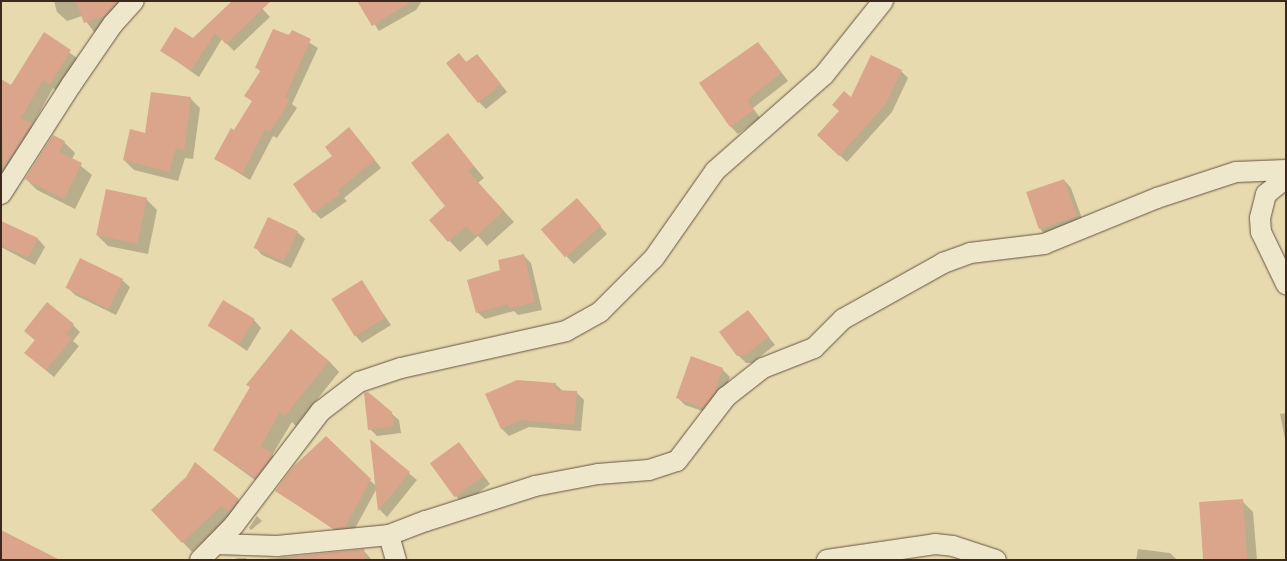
<!DOCTYPE html>
<style>
body{margin:0}
#map{position:relative;width:1287px;height:561px;overflow:hidden;background:#e7daaf;font-family:"IM FELL English",serif}
div>[style]{position:absolute}
.shadow>*{inset:0;background:#0003}
.building>*{inset:0;background:#dba58b;transform-origin:0 0}
.roads{filter:drop-shadow(0 0 1px #675442) drop-shadow(0 0 1px #675442)}
.minor>*{height:20px;margin:-10px;padding:0 10px;transform-origin:10px;border-radius:10px;background:#efe7cb}
span{translate:-50% -50%;white-space:nowrap;text-align:center;line-height:1.15;-webkit-text-stroke:4.5px #efe7cb;paint-order:stroke}
.frame{position:absolute;inset:0;border:2px solid #3c281d;pointer-events:none}
</style>
<div id="map">
<div class="shadow">
<i style="clip-path:polygon(54px 1px,123px 1px,114px 25px,94px 32px,82px 16px,67px 21px,57px 12px)"></i>
<i style="clip-path:polygon(255px 1px,270px 17px,234px 51px,222px 39px,199px 77px,162px 51px,193px 40px)"></i>
<i style="clip-path:polygon(359px 1px,422px 1px,416px 10px,379px 31px)"></i>
<i style="clip-path:polygon(292px 32px,318px 48px,292px 104px,297px 108px,277px 138px,273px 136px,250px 180px,216px 159px,253px 102px,246px 96px,261px 72px,256px 67px)"></i>
<i style="clip-path:polygon(44px 34px,81px 61px,60px 93px,53px 88px,32px 126px,41px 135px,1px 179px,1px 87px,12px 86px)"></i>
<i style="clip-path:polygon(765px 51px,788px 81px,753px 108px,760px 118px,738px 134px,730px 126px)"></i>
<i style="clip-path:polygon(459px 55px,467px 63px,484px 63px,507px 92px,486px 109px,479px 102px)"></i>
<i style="clip-path:polygon(901px 71px,908px 78px,892px 112px,847px 162px,826px 143px)"></i>
<i style="clip-path:polygon(190px 98px,200px 108px,193px 159px,185px 158px,178px 181px,134px 170px,124px 160px,146px 135px)"></i>
<i style="clip-path:polygon(448px 135px,484px 178px,478px 183px,514px 222px,487px 246px,478px 236px,460px 252px,430px 220px,446px 206px)"></i>
<i style="clip-path:polygon(356px 136px,381px 168px,344px 198px,347px 201px,321px 219px,314px 212px,334px 156px)"></i>
<i style="clip-path:polygon(64px 142px,75px 153px,72px 159px,92px 175px,75px 209px,37px 190px,26px 179px)"></i>
<i style="clip-path:polygon(1064px 180px,1071px 188px,1084px 224px,1047px 236px,1040px 229px)"></i>
<i style="clip-path:polygon(146px 199px,157px 210px,148px 254px,108px 246px,97px 235px)"></i>
<i style="clip-path:polygon(584px 208px,607px 234px,574px 264px,567px 257px)"></i>
<i style="clip-path:polygon(1px 222px,38px 239px,45px 247px,35px 265px,1px 247px)"></i>
<i style="clip-path:polygon(297px 232px,305px 239px,291px 268px,262px 255px,255px 247px)"></i>
<i style="clip-path:polygon(523px 255px,531px 263px,542px 310px,518px 315px,514px 311px,485px 319px,477px 312px,502px 271px)"></i>
<i style="clip-path:polygon(122px 280px,130px 287px,116px 315px,75px 295px,68px 288px)"></i>
<i style="clip-path:polygon(361px 282px,391px 325px,362px 343px,355px 335px)"></i>
<i style="clip-path:polygon(748px 311px,775px 345px,752px 363px,746px 363px,738px 355px)"></i>
<i style="clip-path:polygon(254px 320px,261px 328px,247px 351px,209px 325px)"></i>
<i style="clip-path:polygon(73px 325px,80px 332px,73px 341px,79px 346px,54px 377px,33px 360px,36px 341px,25px 331px)"></i>
<i style="clip-path:polygon(329px 361px,339px 372px,296px 426px,292px 422px,272px 455px,283px 466px,266px 488px,214px 450px)"></i>
<i style="clip-path:polygon(722px 369px,730px 377px,721px 401px,711px 414px,685px 405px,677px 397px)"></i>
<i style="clip-path:polygon(555px 384px,563px 391px,576px 392px,584px 400px,581px 431px,529px 427px,509px 436px,502px 429px,487px 394px)"></i>
<i style="clip-path:polygon(391px 413px,399px 420px,401px 433px,377px 436px,370px 429px)"></i>
<i style="clip-path:polygon(1286px 413px,1286px 444px,1280px 414px)"></i>
<i style="clip-path:polygon(326px 438px,377px 487px,371px 442px,417px 480px,387px 517px,380px 510px,377px 488px,352px 534px,342px 535px,277px 491px)"></i>
<i style="clip-path:polygon(459px 443px,490px 484px,463px 504px,456px 496px)"></i>
<i style="clip-path:polygon(238px 500px,248px 510px,232px 515px,192px 552px,153px 510px)"></i>
<i style="clip-path:polygon(1242px 501px,1253px 512px,1257px 560px,1204px 560px)"></i>
<i style="clip-path:polygon(257px 516px,262px 521px,251px 530px,249px 528px)"></i>
<i style="clip-path:polygon(1138px 549px,1170px 553px,1177px 560px,1136px 560px)"></i>
<i style="clip-path:polygon(364px 551px,372px 560px,262px 560px,266px 559px)"></i>
<i style="clip-path:polygon(238px 558px,246px 558px,248px 560px,231px 560px)"></i>
</div>
<div class="building">
<i style="clip-path:polygon(76px 1px,118px 1px,104px 16px,84px 23px)"></i>
<i style="clip-path:polygon(232px 1px,271px 1px,226px 44px,215px 33px,191px 70px,160px 51px,175px 27px,193px 38px)"></i>
<i style="clip-path:polygon(357px 1px,412px 1px,372px 26px)"></i>
<i style="clip-path:polygon(273px 29px,289px 35px,292px 30px,311px 39px,285px 97px,290px 100px,270px 132px,265px 129px,242px 174px,214px 159px,231px 128px,234px 130px,252px 101px,244px 96px,261px 70px,255px 68px)"></i>
<i style="clip-path:polygon(44px 32px,71px 50px,50px 84px,43px 80px,21px 118px,32px 124px,3px 168px,1px 79px,11px 85px)"></i>
<i style="clip-path:polygon(758px 42px,781px 73px,747px 100px,754px 110px,730px 127px,699px 83px)"></i>
<i style="clip-path:polygon(459px 53px,466px 62px,477px 54px,501px 84px,478px 103px,446px 63px)"></i>
<i style="clip-path:polygon(871px 55px,902px 70px,885px 105px,839px 156px,817px 135px,839px 111px,832px 105px,844px 91px,851px 97px)"></i>
<i style="clip-path:polygon(151px 92px,191px 97px,184px 150px,176px 148px,169px 172px,123px 160px,130px 129px,145px 133px)"></i>
<i style="clip-path:polygon(349px 127px,375px 160px,338px 190px,340px 194px,313px 213px,293px 184px,332px 156px,325px 147px)"></i>
<i style="clip-path:polygon(448px 133px,474px 166px,468px 171px,504px 211px,476px 236px,466px 226px,448px 242px,429px 220px,445px 206px,411px 163px)"></i>
<i style="clip-path:polygon(53px 135px,65px 141px,59px 152px,82px 163px,64px 199px,25px 179px)"></i>
<i style="left:1064px;top:179px;width:39px;height:40px;rotate:71deg"></i>
<i style="left:106px;top:189px;width:42px;height:47px;rotate:12deg"></i>
<i style="left:577px;top:198px;width:37px;height:48px;rotate:49deg"></i>
<i style="left:268px;top:217px;width:33px;height:34px;rotate:25deg"></i>
<i style="clip-path:polygon(1px 221px,38px 238px,28px 258px,1px 245px)"></i>
<i style="clip-path:polygon(524px 254px,535px 302px,510px 308px,508px 304px,476px 313px,467px 280px,500px 270px,498px 260px)"></i>
<i style="left:80px;top:258px;width:48px;height:33px;rotate:26deg"></i>
<i style="left:362px;top:280px;width:44px;height:36px;rotate:58deg"></i>
<i style="left:223px;top:300px;width:37px;height:30px;rotate:31deg"></i>
<i style="clip-path:polygon(47px 302px,74px 324px,66px 334px,72px 338px,46px 370px,24px 353px,35px 340px,24px 331px)"></i>
<i style="clip-path:polygon(748px 310px,769px 337px,744px 356px,737px 356px,719px 332px)"></i>
<i style="clip-path:polygon(291px 329px,329px 361px,285px 416px,280px 412px,261px 446px,273px 454px,255px 478px,213px 450px,250px 387px,246px 385px)"></i>
<i style="clip-path:polygon(691px 356px,723px 368px,714px 394px,703px 408px,676px 398px)"></i>
<i style="clip-path:polygon(517px 380px,556px 383px,556px 390px,577px 391px,574px 425px,521px 420px,501px 429px,485px 394px)"></i>
<i style="clip-path:polygon(368px 392px,392px 412px,394px 426px,368px 430px,364px 393px)"></i>
<i style="clip-path:polygon(326px 436px,371px 479px,345px 527px,334px 529px,275px 491px,293px 467px)"></i>
<i style="clip-path:polygon(370px 439px,410px 472px,378px 511px)"></i>
<i style="left:459px;top:442px;width:42px;height:36px;rotate:54deg"></i>
<i style="clip-path:polygon(195px 462px,239px 499px,229px 512px,221px 506px,182px 543px,151px 510px,186px 477px)"></i>
<i style="left:1243px;top:499px;width:61px;height:44px;rotate:86deg"></i>
<i style="clip-path:polygon(1px 530px,60px 560px,1px 560px)"></i>
<i style="clip-path:polygon(364px 549px,366px 560px,277px 558px,278px 558px)"></i>
</div>
<div class="roads">
<div class="minor">
<i style="left:1286px;top:178px;width:26px;rotate:141deg"></i>
<i style="left:1266px;top:194px;width:25px;rotate:104deg"></i>
<i style="left:1260px;top:218px;width:14px;rotate:86deg"></i>
<i style="left:1261px;top:232px;width:58px;rotate:64.3deg"></i>
<i style="left:1px;top:194px;width:130px;rotate:-57.3deg"></i>
<i style="left:71px;top:85px;width:74px;rotate:-55.5deg"></i>
<i style="left:113px;top:24px;width:31px;rotate:-48deg"></i>
<i style="left:216px;top:544px;width:61px;rotate:1.9deg"></i>
<i style="left:277px;top:546px;width:113px;rotate:-5.6deg"></i>
<i style="left:200px;top:560px;width:49px;rotate:-45.8deg"></i>
<i style="left:234px;top:525px;width:143px;rotate:-52.7deg"></i>
<i style="left:321px;top:411px;width:48px;rotate:-37.3deg"></i>
<i style="left:359px;top:382px;width:44px;rotate:-18.4deg"></i>
<i style="left:401px;top:368px;width:169px;rotate:-12.6deg"></i>
<i style="left:566px;top:331px;width:39px;rotate:-29deg"></i>
<i style="left:600px;top:312px;width:76px;rotate:-45deg"></i>
<i style="left:654px;top:258px;width:106px;rotate:-55deg"></i>
<i style="left:715px;top:171px;width:145px;rotate:-41.4deg"></i>
<i style="left:824px;top:75px;width:95px;rotate:-51.4deg"></i>
<i style="left:396px;top:560px;width:26px;rotate:-106deg"></i>
<i style="left:389px;top:535px;width:40px;rotate:-21deg"></i>
<i style="left:426px;top:521px;width:114px;rotate:-17.8deg"></i>
<i style="left:535px;top:486px;width:64px;rotate:-10.8deg"></i>
<i style="left:598px;top:474px;width:51px;rotate:-4.5deg"></i>
<i style="left:649px;top:470px;width:29px;rotate:-18deg"></i>
<i style="left:677px;top:461px;width:81px;rotate:-52.6deg"></i>
<i style="left:726px;top:397px;width:47px;rotate:-38.1deg"></i>
<i style="left:763px;top:368px;width:55px;rotate:-21.4deg"></i>
<i style="left:814px;top:348px;width:41px;rotate:-45deg"></i>
<i style="left:843px;top:319px;width:115px;rotate:-29.2deg"></i>
<i style="left:943px;top:263px;width:29px;rotate:-20deg"></i>
<i style="left:970px;top:253px;width:75px;rotate:-6.9deg"></i>
<i style="left:1044px;top:244px;width:122px;rotate:-22.2deg"></i>
<i style="left:1157px;top:198px;width:83px;rotate:-18.2deg"></i>
<i style="left:1236px;top:172px;width:50px;rotate:-2.3deg"></i>
<i style="left:827px;top:560px;width:109px;rotate:-8.4deg"></i>
<i style="left:935px;top:544px;width:18px;rotate:6deg"></i>
<i style="left:953px;top:546px;width:45px;rotate:18deg"></i>
</div>
</div>
<div class="frame"></div>
</div>
